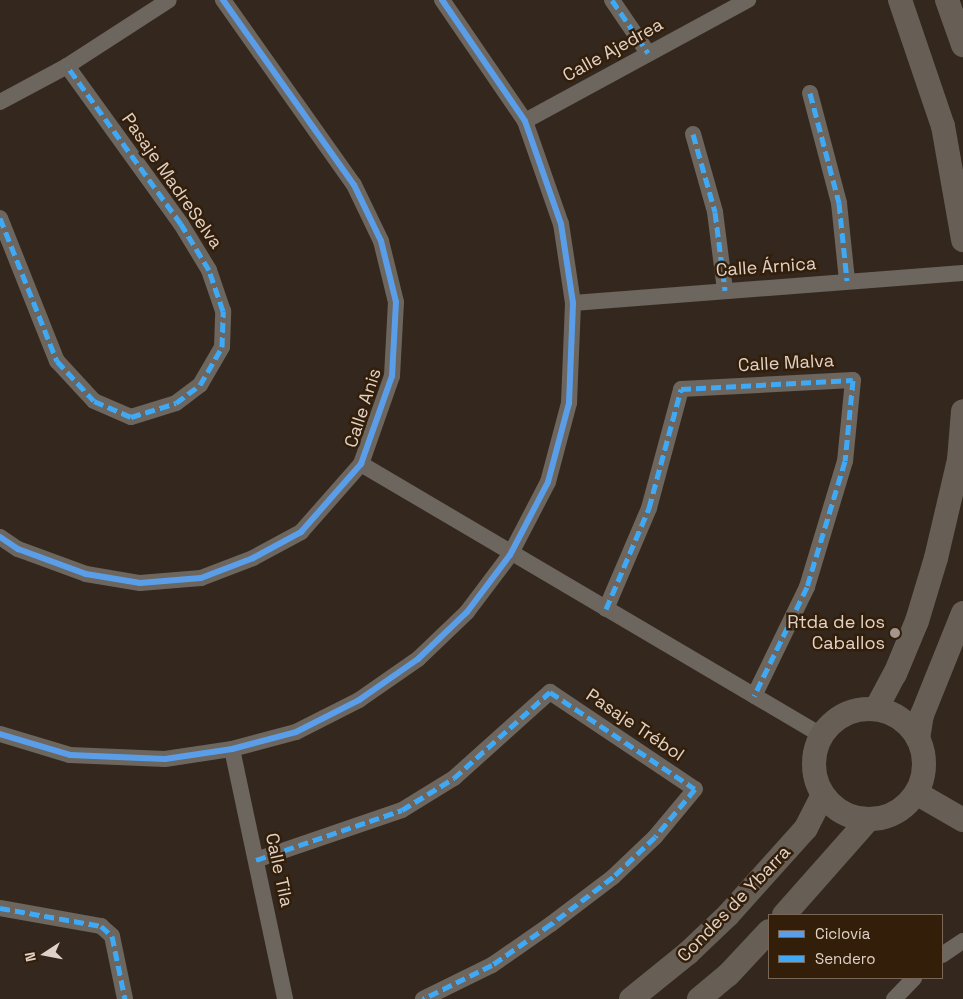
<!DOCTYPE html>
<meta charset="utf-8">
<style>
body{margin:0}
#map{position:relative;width:963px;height:999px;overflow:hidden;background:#34281e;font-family:"Space Grotesk",sans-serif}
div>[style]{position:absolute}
.street>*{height:16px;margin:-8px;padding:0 8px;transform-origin:8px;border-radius:8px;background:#6c665f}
.secondary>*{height:24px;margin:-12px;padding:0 12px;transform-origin:12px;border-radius:12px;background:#675f55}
.secondary>.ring{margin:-12px;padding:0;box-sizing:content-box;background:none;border:24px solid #675f55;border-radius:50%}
.quiet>*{height:5px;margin-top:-2.5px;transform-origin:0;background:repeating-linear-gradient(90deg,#3fa9f5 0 10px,transparent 0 15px)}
.cycleway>*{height:6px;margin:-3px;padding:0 3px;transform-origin:3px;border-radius:3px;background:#5a9eea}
.dots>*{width:14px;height:14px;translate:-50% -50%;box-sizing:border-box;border:2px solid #331e0a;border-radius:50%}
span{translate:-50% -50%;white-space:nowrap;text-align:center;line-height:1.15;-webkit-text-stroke:5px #331e0a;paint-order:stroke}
.street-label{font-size:18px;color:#e1d2c7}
.poi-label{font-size:18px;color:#e1d2c7}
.right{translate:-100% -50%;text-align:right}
.legend{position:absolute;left:768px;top:914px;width:175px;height:65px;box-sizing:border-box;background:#331e0a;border:1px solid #796656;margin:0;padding:6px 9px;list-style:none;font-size:15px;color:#e1d2c7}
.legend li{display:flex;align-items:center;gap:10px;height:25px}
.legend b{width:25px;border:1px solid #796656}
.north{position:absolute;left:20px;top:929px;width:50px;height:50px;-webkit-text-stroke:4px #331e0a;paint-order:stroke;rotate:259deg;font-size:14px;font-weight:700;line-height:20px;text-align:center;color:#e1d2c7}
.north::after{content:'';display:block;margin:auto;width:18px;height:22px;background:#e1d2c7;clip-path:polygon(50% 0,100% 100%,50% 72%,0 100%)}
</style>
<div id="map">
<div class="street">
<i style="left:612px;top:0;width:64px;rotate:55.8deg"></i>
<i style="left:810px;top:93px;width:114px;rotate:75.2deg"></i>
<i style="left:839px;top:203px;width:78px;rotate:84.1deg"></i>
<i style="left:0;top:102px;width:76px;rotate:-28.2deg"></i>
<i style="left:67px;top:66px;width:121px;rotate:-32.9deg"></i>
<i style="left:525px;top:121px;width:254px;rotate:-28.5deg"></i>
<i style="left:693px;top:134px;width:81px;rotate:74.2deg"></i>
<i style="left:715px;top:212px;width:79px;rotate:82.7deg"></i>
<i style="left:0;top:218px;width:154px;rotate:68.3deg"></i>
<i style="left:57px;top:361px;width:54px;rotate:47.2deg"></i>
<i style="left:94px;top:401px;width:40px;rotate:23.4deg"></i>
<i style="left:131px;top:417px;width:47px;rotate:-17.3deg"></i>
<i style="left:176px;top:403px;width:30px;rotate:-37deg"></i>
<i style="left:200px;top:385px;width:44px;rotate:-59.9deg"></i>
<i style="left:222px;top:347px;width:36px;rotate:-88deg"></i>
<i style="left:223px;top:311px;width:43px;rotate:-108.9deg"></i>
<i style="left:209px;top:270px;width:54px;rotate:-121.3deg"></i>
<i style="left:181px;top:224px;width:195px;rotate:-125.8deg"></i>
<i style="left:573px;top:303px;width:391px;rotate:-4.4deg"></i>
<i style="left:361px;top:464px;width:534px;rotate:30.5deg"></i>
<i style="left:0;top:537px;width:22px;rotate:34deg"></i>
<i style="left:18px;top:549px;width:72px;rotate:20.2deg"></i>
<i style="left:86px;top:574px;width:55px;rotate:9.5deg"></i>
<i style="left:140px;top:583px;width:61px;rotate:-4.7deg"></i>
<i style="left:201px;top:578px;width:56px;rotate:-21deg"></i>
<i style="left:253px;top:558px;width:55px;rotate:-28.4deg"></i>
<i style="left:301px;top:532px;width:91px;rotate:-48.6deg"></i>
<i style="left:361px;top:464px;width:93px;rotate:-70.6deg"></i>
<i style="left:392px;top:376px;width:74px;rotate:-86.9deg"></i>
<i style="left:396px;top:302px;width:63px;rotate:-103.8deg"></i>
<i style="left:381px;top:241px;width:62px;rotate:-115.7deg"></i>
<i style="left:354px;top:185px;width:227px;rotate:-125.3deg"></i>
<i style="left:606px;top:609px;width:110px;rotate:-66.9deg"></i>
<i style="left:649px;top:508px;width:123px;rotate:-74.9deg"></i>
<i style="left:681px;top:389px;width:172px;rotate:-3deg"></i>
<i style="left:853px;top:380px;width:81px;rotate:95.6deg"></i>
<i style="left:845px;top:461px;width:132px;rotate:106.8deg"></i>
<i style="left:807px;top:587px;width:121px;rotate:115.9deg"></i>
<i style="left:0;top:734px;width:73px;rotate:16.7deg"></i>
<i style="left:70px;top:755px;width:95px;rotate:2.4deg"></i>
<i style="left:165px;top:759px;width:68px;rotate:-8.5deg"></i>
<i style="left:232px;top:749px;width:66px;rotate:-14.9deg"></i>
<i style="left:296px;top:732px;width:71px;rotate:-26.9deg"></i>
<i style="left:359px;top:700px;width:72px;rotate:-34.8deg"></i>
<i style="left:418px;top:659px;width:68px;rotate:-43.8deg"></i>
<i style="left:467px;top:612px;width:71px;rotate:-53deg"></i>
<i style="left:510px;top:555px;width:82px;rotate:-62.5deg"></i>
<i style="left:548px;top:482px;width:82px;rotate:-75.1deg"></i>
<i style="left:569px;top:403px;width:100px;rotate:-87.7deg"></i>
<i style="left:573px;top:303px;width:80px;rotate:-98.6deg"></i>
<i style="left:561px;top:224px;width:109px;rotate:-109.3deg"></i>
<i style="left:525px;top:121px;width:147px;rotate:-124.4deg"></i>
<i style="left:232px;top:749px;width:256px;rotate:78deg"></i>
<i style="left:256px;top:860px;width:154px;rotate:-18.9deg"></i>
<i style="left:402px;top:810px;width:61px;rotate:-31.6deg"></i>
<i style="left:454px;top:778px;width:129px;rotate:-41.9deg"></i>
<i style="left:550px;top:692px;width:174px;rotate:33.8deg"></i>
<i style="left:695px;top:789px;width:62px;rotate:129.8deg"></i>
<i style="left:655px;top:837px;width:58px;rotate:136.4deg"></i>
<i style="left:613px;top:877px;width:78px;rotate:142.8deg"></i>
<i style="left:551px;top:924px;width:72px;rotate:145.2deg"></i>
<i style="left:492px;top:965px;width:77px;rotate:153.8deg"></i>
<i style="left:0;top:908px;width:103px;rotate:10.1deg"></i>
<i style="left:101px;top:926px;width:15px;rotate:42deg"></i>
<i style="left:112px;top:936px;width:64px;rotate:78.3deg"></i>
<i style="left:942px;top:955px;width:25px;rotate:-34deg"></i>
<i style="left:894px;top:999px;width:29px;rotate:-46deg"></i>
</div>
<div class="secondary">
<i style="left:900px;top:0;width:133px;rotate:71.2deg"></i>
<i style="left:943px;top:126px;width:116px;rotate:80deg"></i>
<i style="left:947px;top:0;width:48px;rotate:70.4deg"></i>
<i class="ring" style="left:814px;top:709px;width:86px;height:86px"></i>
<i style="left:876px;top:709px;width:40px;rotate:-62deg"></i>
<i style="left:895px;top:674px;width:57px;rotate:-67.5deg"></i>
<i style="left:917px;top:621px;width:66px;rotate:-73.2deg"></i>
<i style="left:936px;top:558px;width:101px;rotate:-76.8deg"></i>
<i style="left:959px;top:460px;width:49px;rotate:-85.3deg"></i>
<i style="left:918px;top:739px;width:24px;rotate:-81deg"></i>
<i style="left:922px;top:715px;width:110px;rotate:-68.1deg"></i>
<i style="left:918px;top:794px;width:52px;rotate:30deg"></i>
<i style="left:784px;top:915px;width:127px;rotate:-48.5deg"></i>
<i style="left:631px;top:999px;width:73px;rotate:-38.9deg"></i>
<i style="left:688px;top:953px;width:55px;rotate:-43.5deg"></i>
<i style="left:728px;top:915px;width:117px;rotate:-48.1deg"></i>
<i style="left:806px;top:828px;width:36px;rotate:-63deg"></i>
<i style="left:699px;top:999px;width:38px;rotate:-40deg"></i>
<i style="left:728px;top:975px;width:60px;rotate:-47deg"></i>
</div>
<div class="quiet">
<i style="left:612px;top:0;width:64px;rotate:55.8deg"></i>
<i style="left:810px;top:93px;width:114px;rotate:75.2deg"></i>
<i style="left:839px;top:203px;width:78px;rotate:84.1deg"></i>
<i style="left:693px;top:134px;width:81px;rotate:74.2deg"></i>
<i style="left:715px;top:212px;width:79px;rotate:82.7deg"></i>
<i style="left:0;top:218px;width:154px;rotate:68.3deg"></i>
<i style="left:57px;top:361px;width:54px;rotate:47.2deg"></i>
<i style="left:94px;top:401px;width:40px;rotate:23.4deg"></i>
<i style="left:131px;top:417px;width:47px;rotate:-17.3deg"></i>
<i style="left:176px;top:403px;width:30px;rotate:-37deg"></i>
<i style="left:200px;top:385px;width:44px;rotate:-59.9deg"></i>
<i style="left:222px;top:347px;width:36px;rotate:-88deg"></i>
<i style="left:223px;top:311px;width:43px;rotate:-108.9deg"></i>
<i style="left:209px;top:270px;width:54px;rotate:-121.3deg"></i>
<i style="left:181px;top:224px;width:195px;rotate:-125.8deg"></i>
<i style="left:606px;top:609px;width:110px;rotate:-66.9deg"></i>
<i style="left:649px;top:508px;width:123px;rotate:-74.9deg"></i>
<i style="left:681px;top:389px;width:172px;rotate:-3deg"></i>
<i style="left:853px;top:380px;width:81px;rotate:95.6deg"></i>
<i style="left:845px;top:461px;width:132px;rotate:106.8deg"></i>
<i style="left:807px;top:587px;width:121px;rotate:115.9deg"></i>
<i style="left:256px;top:860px;width:154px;rotate:-18.9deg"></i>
<i style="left:402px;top:810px;width:61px;rotate:-31.6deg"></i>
<i style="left:454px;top:778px;width:129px;rotate:-41.9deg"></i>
<i style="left:550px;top:692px;width:174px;rotate:33.8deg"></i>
<i style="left:695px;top:789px;width:62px;rotate:129.8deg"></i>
<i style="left:655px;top:837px;width:58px;rotate:136.4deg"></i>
<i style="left:613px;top:877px;width:78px;rotate:142.8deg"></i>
<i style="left:551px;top:924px;width:72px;rotate:145.2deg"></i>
<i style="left:492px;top:965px;width:77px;rotate:153.8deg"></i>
<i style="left:0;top:908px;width:103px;rotate:10.1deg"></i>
<i style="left:101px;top:926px;width:15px;rotate:42deg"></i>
<i style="left:112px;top:936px;width:64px;rotate:78.3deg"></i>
</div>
<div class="cycleway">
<i style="left:0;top:537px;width:22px;rotate:34deg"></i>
<i style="left:18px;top:549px;width:72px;rotate:20.2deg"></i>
<i style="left:86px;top:574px;width:55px;rotate:9.5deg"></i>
<i style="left:140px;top:583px;width:61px;rotate:-4.7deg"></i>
<i style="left:201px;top:578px;width:56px;rotate:-21deg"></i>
<i style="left:253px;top:558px;width:55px;rotate:-28.4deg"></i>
<i style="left:301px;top:532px;width:91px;rotate:-48.6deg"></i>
<i style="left:361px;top:464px;width:93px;rotate:-70.6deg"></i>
<i style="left:392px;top:376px;width:74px;rotate:-86.9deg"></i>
<i style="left:396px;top:302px;width:63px;rotate:-103.8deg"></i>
<i style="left:381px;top:241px;width:62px;rotate:-115.7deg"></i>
<i style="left:354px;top:185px;width:227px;rotate:-125.3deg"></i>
<i style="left:0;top:734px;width:73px;rotate:16.7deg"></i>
<i style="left:70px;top:755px;width:95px;rotate:2.4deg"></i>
<i style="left:165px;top:759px;width:68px;rotate:-8.5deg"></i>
<i style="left:232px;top:749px;width:66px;rotate:-14.9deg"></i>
<i style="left:296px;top:732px;width:71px;rotate:-26.9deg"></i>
<i style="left:359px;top:700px;width:72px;rotate:-34.8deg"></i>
<i style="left:418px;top:659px;width:68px;rotate:-43.8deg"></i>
<i style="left:467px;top:612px;width:71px;rotate:-53deg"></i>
<i style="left:510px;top:555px;width:82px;rotate:-62.5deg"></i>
<i style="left:548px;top:482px;width:82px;rotate:-75.1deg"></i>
<i style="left:569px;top:403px;width:100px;rotate:-87.7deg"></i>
<i style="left:573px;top:303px;width:80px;rotate:-98.6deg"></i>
<i style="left:561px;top:224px;width:109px;rotate:-109.3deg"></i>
<i style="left:525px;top:121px;width:147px;rotate:-124.4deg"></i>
</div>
<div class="dots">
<i style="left:895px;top:633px;background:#a4968c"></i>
</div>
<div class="street-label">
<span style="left:613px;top:50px;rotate:-29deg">Calle Ajedrea</span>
<span style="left:172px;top:181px;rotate:55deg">Pasaje MadreSelva</span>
<span style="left:766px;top:267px;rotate:-4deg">Calle Árnica</span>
<span style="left:786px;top:363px;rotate:-3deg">Calle Malva</span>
<span style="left:363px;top:408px;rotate:-72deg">Calle Anis</span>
<span style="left:635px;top:725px;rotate:34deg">Pasaje Trébol</span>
<span style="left:279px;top:870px;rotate:78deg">Calle Tila</span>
<span style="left:734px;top:904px;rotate:-46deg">Condes de Ybarra</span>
</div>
<div class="poi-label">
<span class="right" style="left:885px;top:633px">Rtda de los<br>Caballos</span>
</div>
<ul class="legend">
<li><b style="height:6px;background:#5a9eea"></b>Ciclovía</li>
<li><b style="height:6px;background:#3fa9f5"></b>Sendero</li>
</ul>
<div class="north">N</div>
</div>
